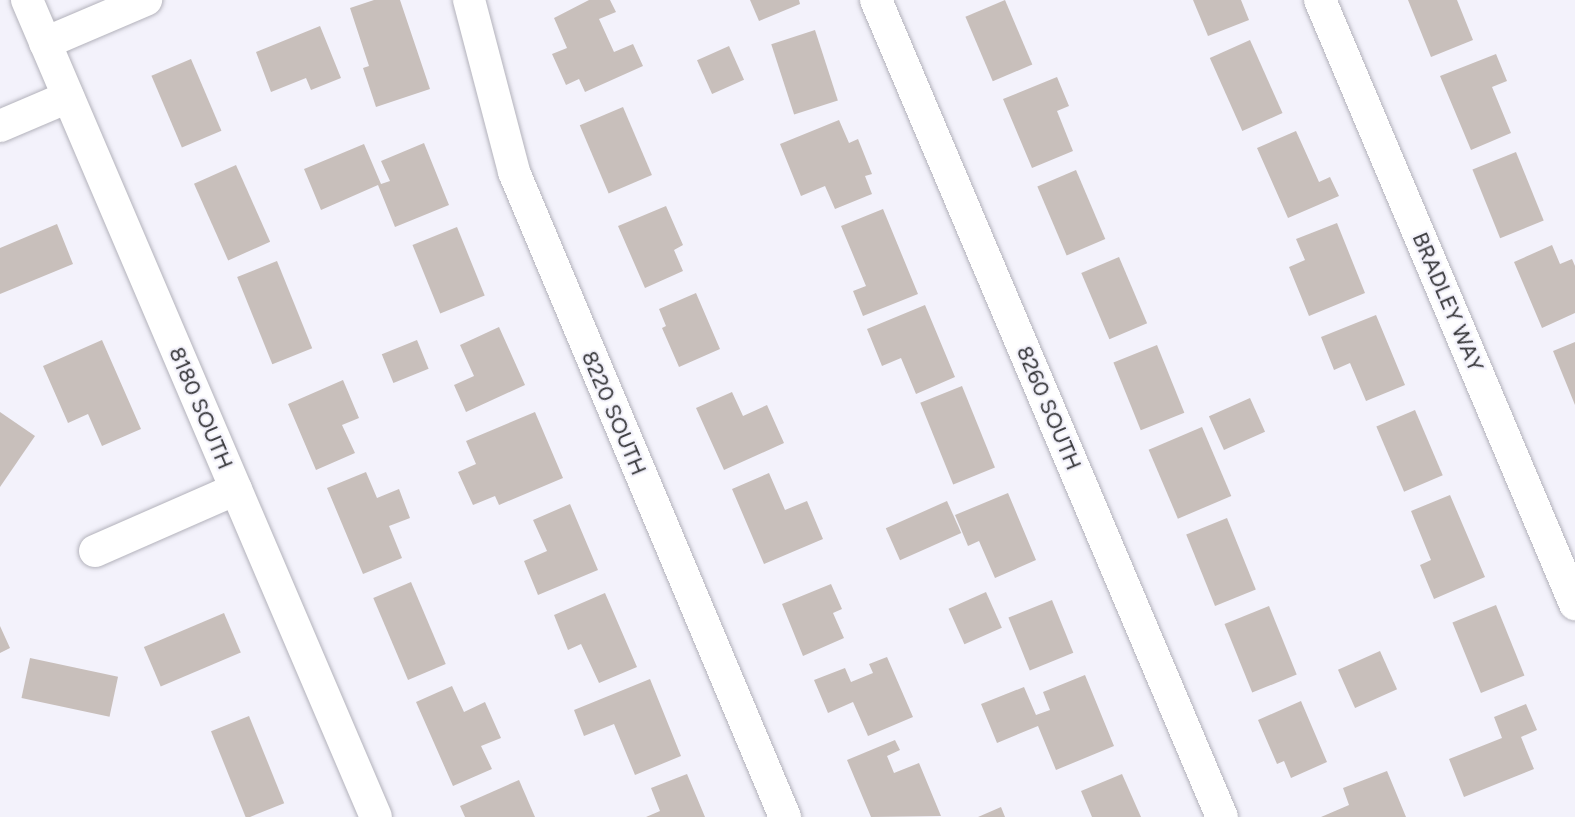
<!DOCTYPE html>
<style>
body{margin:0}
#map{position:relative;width:1575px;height:817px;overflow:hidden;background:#f3f2fb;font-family:Figtree,sans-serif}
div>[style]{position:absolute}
.building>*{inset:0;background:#c8bfbb;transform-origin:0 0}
.roads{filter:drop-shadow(0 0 2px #b3b2bb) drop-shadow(0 0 2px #b3b2bb)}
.street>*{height:32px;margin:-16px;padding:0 16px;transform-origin:16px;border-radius:16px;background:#fff}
span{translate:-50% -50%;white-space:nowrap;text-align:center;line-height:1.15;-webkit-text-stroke:4.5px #f3f2fb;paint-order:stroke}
.street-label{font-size:22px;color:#363639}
</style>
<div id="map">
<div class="building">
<i style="clip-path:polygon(374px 0,400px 0,430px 89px,376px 107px,363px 68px,369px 66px,350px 8px)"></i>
<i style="clip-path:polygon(589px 0,610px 0,616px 12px,599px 19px,614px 52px,633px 44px,643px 66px,585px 92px,579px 79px,566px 85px,552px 54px,567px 48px,554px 18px)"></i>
<i style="clip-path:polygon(750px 0,799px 0,800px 4px,759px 21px)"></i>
<i style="left:1005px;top:0;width:70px;height:43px;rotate:67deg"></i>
<i style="clip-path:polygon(1193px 0,1241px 0,1249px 20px,1208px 36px)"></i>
<i style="clip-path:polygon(1408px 0,1457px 0,1473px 40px,1431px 57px)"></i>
<i style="clip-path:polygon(320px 26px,341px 78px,311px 90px,306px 78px,271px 92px,256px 52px)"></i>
<i style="left:815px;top:30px;width:74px;height:46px;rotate:72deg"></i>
<i style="left:1250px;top:40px;width:80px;height:44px;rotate:66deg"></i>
<i style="left:729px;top:46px;width:37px;height:35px;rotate:66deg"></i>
<i style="clip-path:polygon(1496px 54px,1507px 81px,1492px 87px,1511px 133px,1471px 150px,1440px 76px)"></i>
<i style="left:191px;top:59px;width:78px;height:43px;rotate:67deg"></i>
<i style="clip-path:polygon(1057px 77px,1069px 106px,1057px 111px,1073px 151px,1032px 168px,1003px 99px)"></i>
<i style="left:623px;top:107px;width:74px;height:47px;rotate:67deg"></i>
<i style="clip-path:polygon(839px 120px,849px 143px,858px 139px,872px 174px,865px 176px,872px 194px,835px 209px,825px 186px,801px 196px,780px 144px)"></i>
<i style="clip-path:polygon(1296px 131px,1319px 182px,1330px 177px,1339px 196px,1288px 218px,1257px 148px)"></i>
<i style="clip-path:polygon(424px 143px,449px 205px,395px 227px,378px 185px,321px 210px,304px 169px,364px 144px,381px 184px,390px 181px,381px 161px)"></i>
<i style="left:1516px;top:152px;width:74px;height:47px;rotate:68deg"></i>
<i style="left:236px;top:165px;width:84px;height:46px;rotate:66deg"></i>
<i style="left:1076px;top:170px;width:75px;height:42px;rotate:67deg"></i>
<i style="clip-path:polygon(666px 206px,683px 245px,674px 250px,683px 271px,645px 288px,618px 226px)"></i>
<i style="clip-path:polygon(883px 209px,918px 294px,863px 316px,853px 291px,866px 286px,841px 226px)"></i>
<i style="clip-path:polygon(1337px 223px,1365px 293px,1309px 316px,1289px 267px,1305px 260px,1296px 239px)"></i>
<i style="clip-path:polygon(57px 224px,73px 264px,0 294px,0 248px)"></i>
<i style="left:457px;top:227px;width:74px;height:48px;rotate:68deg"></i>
<i style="clip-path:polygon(1552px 245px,1560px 264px,1572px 259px,1575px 266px,1575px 313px,1542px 328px,1514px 262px)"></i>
<i style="left:1119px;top:257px;width:72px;height:41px;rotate:67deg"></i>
<i style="left:277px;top:261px;width:94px;height:43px;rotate:68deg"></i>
<i style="clip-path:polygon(696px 293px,720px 349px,679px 367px,662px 328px,666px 326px,659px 309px)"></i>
<i style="clip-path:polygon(925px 305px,955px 377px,916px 394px,901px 358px,882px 366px,867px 329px)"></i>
<i style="clip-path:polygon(1376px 315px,1405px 385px,1366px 401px,1350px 363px,1334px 370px,1321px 337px)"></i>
<i style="clip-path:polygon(499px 327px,525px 385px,466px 412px,454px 385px,474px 376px,460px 345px)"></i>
<i style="clip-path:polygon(102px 340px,141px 429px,102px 446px,88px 414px,68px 423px,43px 366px)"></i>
<i style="left:417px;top:340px;width:31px;height:38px;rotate:68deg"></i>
<i style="clip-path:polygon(1575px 342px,1575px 405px,1553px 351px)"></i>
<i style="left:1157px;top:345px;width:73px;height:47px;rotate:68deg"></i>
<i style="clip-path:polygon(343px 380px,359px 418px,342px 425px,355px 453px,316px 470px,288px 404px)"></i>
<i style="left:962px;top:386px;width:88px;height:45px;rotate:68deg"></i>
<i style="clip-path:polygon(732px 392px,743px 416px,767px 405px,784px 443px,724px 470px,696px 408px)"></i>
<i style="left:1250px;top:398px;width:37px;height:45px;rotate:66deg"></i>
<i style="left:1415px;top:410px;width:71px;height:42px;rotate:67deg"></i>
<i style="clip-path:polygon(0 412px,35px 436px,0 487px)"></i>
<i style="clip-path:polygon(535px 412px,563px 478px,499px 505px,495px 496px,473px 505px,458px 472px,476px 464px,466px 441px)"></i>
<i style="left:1202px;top:427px;width:75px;height:58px;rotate:67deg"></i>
<i style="clip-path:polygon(366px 472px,377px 498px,399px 489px,410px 518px,389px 526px,402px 558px,363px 574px,327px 488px)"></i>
<i style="clip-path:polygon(769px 473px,785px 510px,807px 501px,823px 539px,764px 564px,732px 489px)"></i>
<i style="clip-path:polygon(1008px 493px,1036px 560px,995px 578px,979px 541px,968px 546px,955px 515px)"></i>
<i style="clip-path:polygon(1450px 495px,1485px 577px,1434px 599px,1420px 565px,1431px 560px,1411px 511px)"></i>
<i style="left:947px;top:501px;width:35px;height:67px;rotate:66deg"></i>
<i style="clip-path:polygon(570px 504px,598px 570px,538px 595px,524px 561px,547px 551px,533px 520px)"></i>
<i style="left:1227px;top:518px;width:77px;height:44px;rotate:68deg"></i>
<i style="left:411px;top:582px;width:89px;height:41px;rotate:67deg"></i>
<i style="clip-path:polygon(831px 584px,842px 609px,833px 613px,844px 638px,803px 656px,782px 604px)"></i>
<i style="left:986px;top:592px;width:39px;height:41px;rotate:66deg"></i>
<i style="clip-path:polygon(605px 593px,637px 667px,599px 683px,581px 644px,568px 650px,554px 615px)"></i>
<i style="left:1052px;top:600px;width:57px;height:47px;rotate:68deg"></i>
<i style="left:1496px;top:605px;width:76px;height:47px;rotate:68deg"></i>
<i style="left:1269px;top:606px;width:74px;height:48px;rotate:68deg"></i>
<i style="left:224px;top:613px;width:43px;height:87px;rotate:67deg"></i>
<i style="clip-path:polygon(0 626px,10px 648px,0 653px)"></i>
<i style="left:1380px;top:651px;width:42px;height:46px;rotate:66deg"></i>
<i style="clip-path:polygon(887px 657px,913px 717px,868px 736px,853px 702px,828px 713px,814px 680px,845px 668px,851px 682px,873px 673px,869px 664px)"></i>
<i style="left:30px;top:658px;width:90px;height:41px;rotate:12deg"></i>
<i style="clip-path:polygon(1085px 675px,1114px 746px,1056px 770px,1038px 726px,997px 743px,981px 704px,1024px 687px,1036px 715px,1050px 710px,1043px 692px)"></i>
<i style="clip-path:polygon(650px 679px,681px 756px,635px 775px,614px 724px,584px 736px,574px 710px)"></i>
<i style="clip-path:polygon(452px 686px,464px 712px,485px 702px,501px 738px,481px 746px,492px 769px,453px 786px,416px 702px)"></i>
<i style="clip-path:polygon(1301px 701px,1327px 762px,1291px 778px,1284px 761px,1277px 764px,1258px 720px)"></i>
<i style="clip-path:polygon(1526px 704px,1537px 730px,1521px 737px,1534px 769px,1464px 797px,1449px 759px,1502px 738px,1494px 717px)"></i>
<i style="left:249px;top:716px;width:94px;height:41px;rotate:68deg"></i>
<i style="clip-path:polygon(895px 740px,900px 750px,887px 756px,894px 773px,919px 763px,941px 816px,871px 817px,847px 760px)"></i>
<i style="clip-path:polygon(1387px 771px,1406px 817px,1321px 817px,1349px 805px,1343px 788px)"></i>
<i style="clip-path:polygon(687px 774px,705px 817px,646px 817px,660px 811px,651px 788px)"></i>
<i style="clip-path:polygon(1122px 774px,1141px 817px,1092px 817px,1081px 791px)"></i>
<i style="clip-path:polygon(519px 780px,535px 817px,465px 817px,460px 806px)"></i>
<i style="clip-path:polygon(1001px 807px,1005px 817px,978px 817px)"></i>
</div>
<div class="roads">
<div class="street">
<i style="left:27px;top:0;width:888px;rotate:66.87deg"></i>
<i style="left:469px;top:0;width:178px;rotate:75.3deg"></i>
<i style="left:514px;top:172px;width:700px;rotate:67.21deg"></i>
<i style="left:876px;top:0;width:887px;rotate:67.05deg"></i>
<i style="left:1320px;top:0;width:656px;rotate:67.11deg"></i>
<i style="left:45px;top:43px;width:110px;rotate:-23.1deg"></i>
<i style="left:0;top:126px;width:74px;rotate:-23.1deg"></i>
<i style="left:95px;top:551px;width:154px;rotate:-23.7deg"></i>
</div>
</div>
<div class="street-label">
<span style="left:1448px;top:302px;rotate:67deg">BRADLEY WAY</span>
<span style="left:201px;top:408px;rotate:67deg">8180 SOUTH</span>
<span style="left:1049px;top:408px;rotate:67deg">8260 SOUTH</span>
<span style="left:614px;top:413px;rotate:67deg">8220 SOUTH</span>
</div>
</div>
